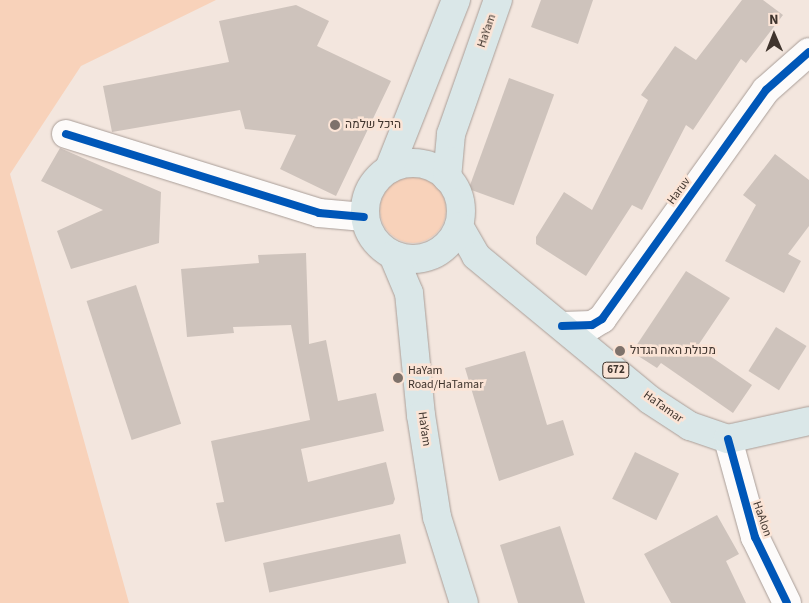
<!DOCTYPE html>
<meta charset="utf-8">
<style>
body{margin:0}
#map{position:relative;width:809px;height:603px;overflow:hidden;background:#f3e6de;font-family:"Source Sans 3",Heebo,sans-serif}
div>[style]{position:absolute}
.green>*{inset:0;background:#f8d2ba}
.round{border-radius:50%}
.building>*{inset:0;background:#cec3bc;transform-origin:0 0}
.roads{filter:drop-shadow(0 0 1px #a99e98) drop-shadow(0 0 1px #a99e98)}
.minor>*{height:28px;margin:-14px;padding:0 14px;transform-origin:14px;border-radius:14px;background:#fdfbfa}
.major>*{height:28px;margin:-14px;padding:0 14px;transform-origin:14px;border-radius:14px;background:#dae7e8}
.major>.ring{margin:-14px;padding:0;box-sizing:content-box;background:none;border:28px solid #dae7e8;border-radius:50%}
.cycleway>*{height:8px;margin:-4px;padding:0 4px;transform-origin:4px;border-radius:4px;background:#0057b8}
.dots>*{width:14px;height:14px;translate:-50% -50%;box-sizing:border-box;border:2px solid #fbe4d6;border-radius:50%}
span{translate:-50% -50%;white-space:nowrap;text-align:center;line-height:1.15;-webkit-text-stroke:5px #fbe4d6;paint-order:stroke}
.shield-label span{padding:1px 4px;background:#fbe4d6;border:1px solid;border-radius:4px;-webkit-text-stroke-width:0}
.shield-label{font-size:11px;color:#3f342d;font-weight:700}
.street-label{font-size:12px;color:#3f342d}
.poi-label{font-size:12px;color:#3f342d}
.left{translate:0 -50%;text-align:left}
.north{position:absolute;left:749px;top:10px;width:50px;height:50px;-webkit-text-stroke:4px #fbe4d6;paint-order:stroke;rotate:359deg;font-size:14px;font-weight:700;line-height:20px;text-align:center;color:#3f342d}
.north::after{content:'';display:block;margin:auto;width:18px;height:22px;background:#3f342d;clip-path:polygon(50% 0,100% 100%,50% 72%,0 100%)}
</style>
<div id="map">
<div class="green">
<i style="clip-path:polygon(0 0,216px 0,81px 66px,10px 174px,129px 603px,0 603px)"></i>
<i class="round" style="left:380px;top:177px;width:66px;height:66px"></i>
</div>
<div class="building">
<i style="clip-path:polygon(541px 0,593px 0,578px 44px,531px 27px)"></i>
<i style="clip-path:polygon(742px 0,763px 0,783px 15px,746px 63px,741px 59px,693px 130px,686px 125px,642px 210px,632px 205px,586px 276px,536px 244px,536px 237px,564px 192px,592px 210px,648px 100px,641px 95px,675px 46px,696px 60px)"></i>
<i style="clip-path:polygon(296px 5px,329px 21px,317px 46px,391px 81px,336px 196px,280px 169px,296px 135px,245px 129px,240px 110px,112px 132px,103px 86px,229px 62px,219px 21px)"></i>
<i style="left:509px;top:78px;width:48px;height:118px;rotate:20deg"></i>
<i style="clip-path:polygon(60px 148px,161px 192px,159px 243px,71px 269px,57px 231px,103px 210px,41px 181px)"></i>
<i style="clip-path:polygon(775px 154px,809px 180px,809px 226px,788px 254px,801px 261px,784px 293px,725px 261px,756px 205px,743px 195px)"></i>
<i style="clip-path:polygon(306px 253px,309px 344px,326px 340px,338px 401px,376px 393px,384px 431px,301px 449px,308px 482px,386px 462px,395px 499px,393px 504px,225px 542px,216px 503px,224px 502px,211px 441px,310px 420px,291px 325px,233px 327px,234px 333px,187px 337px,181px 269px,259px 263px,258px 255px)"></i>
<i style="clip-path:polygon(686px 271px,730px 298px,697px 347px,752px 385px,733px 413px,661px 363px,657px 368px,632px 352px)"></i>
<i style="left:136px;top:285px;width:146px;height:52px;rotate:72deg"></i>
<i style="left:776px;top:327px;width:36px;height:52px;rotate:32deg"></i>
<i style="clip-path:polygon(525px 351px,547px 425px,563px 420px,574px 455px,499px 481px,465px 368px)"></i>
<i style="left:635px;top:452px;width:49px;height:52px;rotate:26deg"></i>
<i style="clip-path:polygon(717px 515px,739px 554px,726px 561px,746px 603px,671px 603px,644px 554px)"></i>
<i style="clip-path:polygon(560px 526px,585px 603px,518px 603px,500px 545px)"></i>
<i style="left:400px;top:534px;width:30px;height:140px;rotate:78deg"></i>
</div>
<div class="roads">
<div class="minor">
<i style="left:66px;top:134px;width:265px;rotate:17.3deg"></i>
<i style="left:319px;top:213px;width:45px;rotate:5.1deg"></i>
<i style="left:562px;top:326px;width:30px;rotate:-2deg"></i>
<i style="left:592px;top:325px;width:12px;rotate:-31deg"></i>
<i style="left:602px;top:319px;width:282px;rotate:-54.4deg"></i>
<i style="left:766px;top:90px;width:57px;rotate:-41.5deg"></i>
<i style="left:728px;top:439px;width:102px;rotate:74.6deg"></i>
<i style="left:755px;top:537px;width:73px;rotate:64.1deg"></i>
</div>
<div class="major">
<i class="ring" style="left:365px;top:163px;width:68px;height:68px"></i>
<i style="left:389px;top:169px;width:182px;rotate:-68.4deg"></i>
<i style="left:447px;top:178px;width:44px;rotate:-84.8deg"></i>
<i style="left:451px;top:134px;width:142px;rotate:-70.7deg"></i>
<i style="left:459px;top:226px;width:34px;rotate:60deg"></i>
<i style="left:476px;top:256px;width:226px;rotate:39.6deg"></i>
<i style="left:650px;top:400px;width:48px;rotate:33deg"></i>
<i style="left:690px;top:426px;width:40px;rotate:18.9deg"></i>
<i style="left:728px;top:439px;width:83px;rotate:-12.5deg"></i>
<i style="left:393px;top:255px;width:41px;rotate:67.2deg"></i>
<i style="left:409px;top:293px;width:123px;rotate:84.4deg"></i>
<i style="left:421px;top:415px;width:103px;rotate:81.1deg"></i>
<i style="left:437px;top:517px;width:90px;rotate:72.6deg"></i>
</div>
</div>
<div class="cycleway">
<i style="left:66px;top:134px;width:265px;rotate:17.3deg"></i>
<i style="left:319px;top:213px;width:45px;rotate:5.1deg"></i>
<i style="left:562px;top:326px;width:30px;rotate:-2deg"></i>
<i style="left:592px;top:325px;width:12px;rotate:-31deg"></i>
<i style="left:602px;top:319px;width:282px;rotate:-54.4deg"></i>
<i style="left:766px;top:90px;width:57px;rotate:-41.5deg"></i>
<i style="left:728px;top:439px;width:102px;rotate:74.6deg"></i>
<i style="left:755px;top:537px;width:73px;rotate:64.1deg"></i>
</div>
<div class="dots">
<i style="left:335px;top:125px;background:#7e726b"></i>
<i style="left:620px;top:351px;background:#7e726b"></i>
<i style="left:398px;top:378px;background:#7e726b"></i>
</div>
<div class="shield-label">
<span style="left:616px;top:370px">672</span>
</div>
<div class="street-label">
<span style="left:487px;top:31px;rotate:-71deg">HaYam</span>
<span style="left:679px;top:191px;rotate:-54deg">Haruv</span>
<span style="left:663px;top:407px;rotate:35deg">HaTamar</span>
<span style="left:424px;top:429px;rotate:82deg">HaYam</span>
<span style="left:762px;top:519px;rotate:71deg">HaAlon</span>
</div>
<div class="poi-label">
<span class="left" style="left:345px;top:125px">היכל שלמה</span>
<span class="left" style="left:630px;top:351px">מכולת האח הגדול</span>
<span class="left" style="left:408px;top:378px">HaYam<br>Road/HaTamar</span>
</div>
<div class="north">N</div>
</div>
